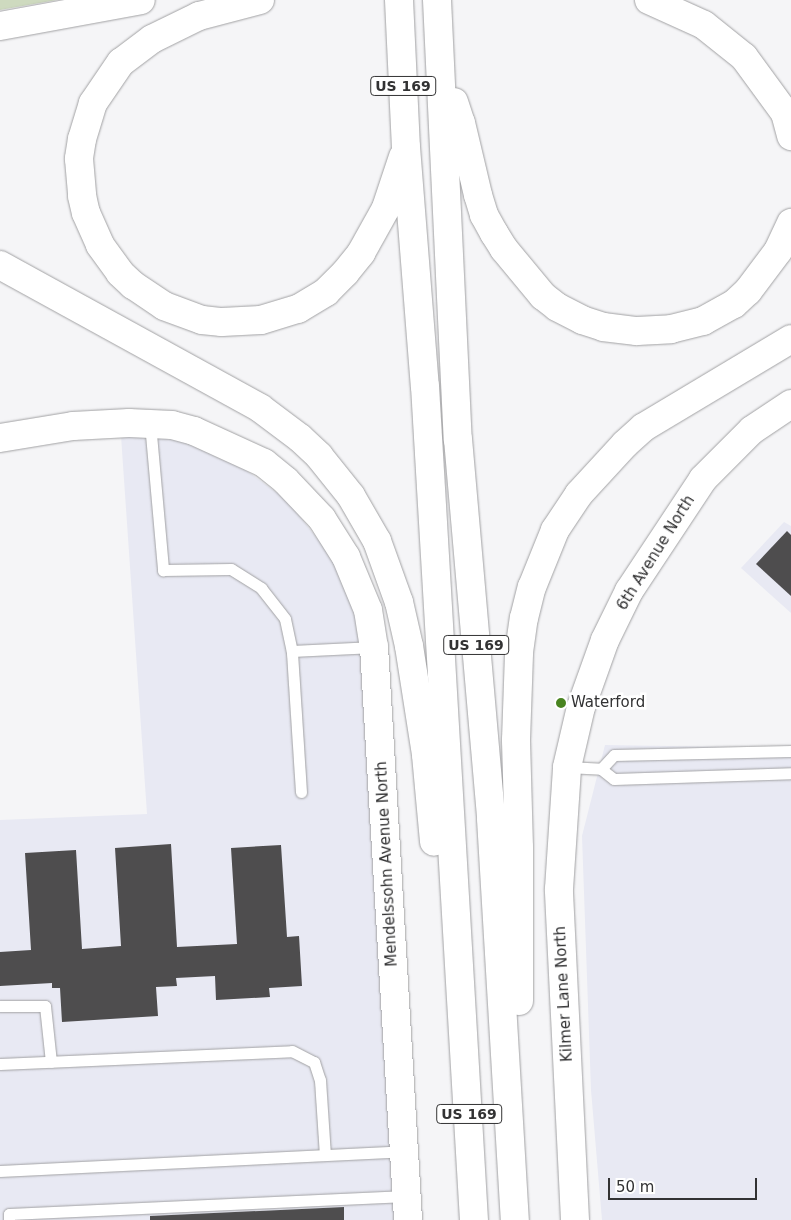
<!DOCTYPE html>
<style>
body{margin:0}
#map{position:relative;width:791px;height:1220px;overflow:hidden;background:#f5f5f7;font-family:"DejaVu Sans",sans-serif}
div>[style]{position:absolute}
.built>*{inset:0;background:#e8e9f3}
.green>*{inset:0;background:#cedabf}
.building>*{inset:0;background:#4e4d4e}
.roads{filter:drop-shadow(0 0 1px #a1a1a3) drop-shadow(0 0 1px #a1a1a3)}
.service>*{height:11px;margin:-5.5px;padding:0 5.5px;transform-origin:5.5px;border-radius:5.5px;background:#fff}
.tertiary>*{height:28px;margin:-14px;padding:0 14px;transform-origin:14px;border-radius:14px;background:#fff}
.trunk>*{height:28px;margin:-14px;padding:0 14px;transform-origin:14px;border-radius:14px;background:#fff}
.motorway>*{height:28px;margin:-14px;padding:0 14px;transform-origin:14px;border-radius:14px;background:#fff}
.dots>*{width:14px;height:14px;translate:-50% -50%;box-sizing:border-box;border:2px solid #fff;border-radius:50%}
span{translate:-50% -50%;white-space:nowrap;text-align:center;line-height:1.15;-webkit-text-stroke:5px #fff;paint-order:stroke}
.shield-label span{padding:1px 4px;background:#fff;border:1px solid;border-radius:4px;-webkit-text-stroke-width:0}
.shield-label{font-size:14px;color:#323233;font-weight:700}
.street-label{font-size:15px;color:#323233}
.poi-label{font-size:15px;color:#323233}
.left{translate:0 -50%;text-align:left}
.scale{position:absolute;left:608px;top:1178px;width:149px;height:22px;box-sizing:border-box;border:2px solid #323233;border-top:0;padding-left:6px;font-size:15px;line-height:18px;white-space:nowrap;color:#323233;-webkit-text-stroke:4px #fff;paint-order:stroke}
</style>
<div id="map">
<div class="built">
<i style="clip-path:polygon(121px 436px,180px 440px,240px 466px,287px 500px,330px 555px,354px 606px,365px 663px,395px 1220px,0 1220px,0 820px,147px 814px)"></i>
<i style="clip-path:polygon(784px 522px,791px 526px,791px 613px,741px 568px)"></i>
<i style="clip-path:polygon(605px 745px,791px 748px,791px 1220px,602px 1220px,591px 1090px,582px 836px)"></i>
</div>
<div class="green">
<i style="clip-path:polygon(0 0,57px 0,0 10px)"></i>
</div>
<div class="building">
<i style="clip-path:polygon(787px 531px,791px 535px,791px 596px,756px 564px)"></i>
<i style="clip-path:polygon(171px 844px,177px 947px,237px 944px,231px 848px,281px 845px,287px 937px,299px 936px,302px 986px,269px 988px,270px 997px,216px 1000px,215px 976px,176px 978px,177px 986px,156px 987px,158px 1016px,62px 1022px,60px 988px,52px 988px,52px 983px,0 986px,0 952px,31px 950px,25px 853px,76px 850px,82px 949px,121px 946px,115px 848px)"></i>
<i style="clip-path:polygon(344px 1207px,344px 1220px,150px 1220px,150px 1216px)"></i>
</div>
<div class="roads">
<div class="service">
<i style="left:150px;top:423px;width:148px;rotate:84.9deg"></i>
<i style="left:163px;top:570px;width:68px;rotate:-0.8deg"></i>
<i style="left:231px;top:569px;width:36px;rotate:32deg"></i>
<i style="left:261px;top:588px;width:39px;rotate:52deg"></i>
<i style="left:285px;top:619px;width:33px;rotate:78deg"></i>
<i style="left:567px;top:767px;width:34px;rotate:3deg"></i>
<i style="left:601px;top:769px;width:16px;rotate:38deg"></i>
<i style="left:614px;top:779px;width:177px;rotate:-1.9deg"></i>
<i style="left:601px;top:769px;width:19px;rotate:-47deg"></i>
<i style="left:614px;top:755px;width:177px;rotate:-1.3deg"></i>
<i style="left:301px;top:792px;width:141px;rotate:-93.7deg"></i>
<i style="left:292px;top:651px;width:82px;rotate:-2.8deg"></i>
<i style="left:0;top:1006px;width:45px"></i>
<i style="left:45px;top:1006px;width:56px;rotate:83.9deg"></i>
<i style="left:0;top:1064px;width:292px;rotate:-2.5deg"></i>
<i style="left:292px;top:1051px;width:25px;rotate:27deg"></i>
<i style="left:314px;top:1062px;width:19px;rotate:72deg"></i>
<i style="left:320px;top:1080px;width:75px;rotate:86.2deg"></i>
<i style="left:0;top:1171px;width:404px;rotate:-2.8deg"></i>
<i style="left:9px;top:1220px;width:6px;rotate:-90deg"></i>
<i style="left:9px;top:1214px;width:398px;rotate:-2.6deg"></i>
</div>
<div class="tertiary">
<i style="left:0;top:438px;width:74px;rotate:-9.3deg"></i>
<i style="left:73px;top:426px;width:56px;rotate:-3.1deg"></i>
<i style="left:129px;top:423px;width:43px;rotate:2.7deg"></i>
<i style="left:172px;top:425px;width:23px;rotate:15deg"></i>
<i style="left:194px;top:431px;width:77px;rotate:24.6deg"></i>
<i style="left:264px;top:463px;width:28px;rotate:39deg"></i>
<i style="left:286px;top:481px;width:52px;rotate:46.5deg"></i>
<i style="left:322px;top:519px;width:45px;rotate:57.7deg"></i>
<i style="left:346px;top:557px;width:57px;rotate:67.5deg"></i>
<i style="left:368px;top:610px;width:37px;rotate:81deg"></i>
<i style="left:374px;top:647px;width:574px;rotate:86.6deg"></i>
<i style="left:575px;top:1220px;width:331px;rotate:-92.8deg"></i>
<i style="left:559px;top:889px;width:122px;rotate:-86.2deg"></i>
<i style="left:567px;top:767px;width:62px;rotate:-76.9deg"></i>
<i style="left:581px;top:707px;width:71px;rotate:-70.3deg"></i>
<i style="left:605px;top:640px;width:55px;rotate:-63.9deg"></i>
<i style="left:629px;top:591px;width:134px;rotate:-56.5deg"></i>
<i style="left:703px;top:479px;width:69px;rotate:-45deg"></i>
<i style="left:752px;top:430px;width:47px;rotate:-33.7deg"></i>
</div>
<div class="trunk">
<i style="left:0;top:26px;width:143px;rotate:-10.4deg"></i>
</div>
<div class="motorway">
<i style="left:260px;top:0;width:63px;rotate:165.3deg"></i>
<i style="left:199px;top:16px;width:52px;rotate:153.9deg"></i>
<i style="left:152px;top:39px;width:39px;rotate:143deg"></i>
<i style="left:121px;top:62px;width:50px;rotate:124.3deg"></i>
<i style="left:93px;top:103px;width:38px;rotate:107deg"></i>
<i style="left:82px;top:139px;width:20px;rotate:99deg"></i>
<i style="left:79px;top:159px;width:37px;rotate:85deg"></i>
<i style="left:82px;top:196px;width:17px;rotate:77deg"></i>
<i style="left:86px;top:213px;width:35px;rotate:66deg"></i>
<i style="left:100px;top:245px;width:34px;rotate:54deg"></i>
<i style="left:120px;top:273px;width:18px;rotate:43deg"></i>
<i style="left:133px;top:285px;width:37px;rotate:34deg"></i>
<i style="left:164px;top:306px;width:40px;rotate:20.2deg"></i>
<i style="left:202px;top:320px;width:20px;rotate:6deg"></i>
<i style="left:222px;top:322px;width:39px;rotate:-3deg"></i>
<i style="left:261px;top:320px;width:39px;rotate:-17deg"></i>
<i style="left:298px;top:309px;width:33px;rotate:-31deg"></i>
<i style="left:326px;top:292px;width:27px;rotate:-45deg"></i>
<i style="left:345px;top:273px;width:26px;rotate:-51deg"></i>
<i style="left:361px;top:253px;width:51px;rotate:-60.9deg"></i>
<i style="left:386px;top:208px;width:54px;rotate:-71.6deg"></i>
<i style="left:399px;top:0;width:147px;rotate:87.3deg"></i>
<i style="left:406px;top:147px;width:240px;rotate:85.5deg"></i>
<i style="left:425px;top:386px;width:835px;rotate:86.64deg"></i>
<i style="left:437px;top:0;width:440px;rotate:87.3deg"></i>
<i style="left:458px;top:439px;width:381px;rotate:85deg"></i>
<i style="left:491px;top:819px;width:402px;rotate:86.6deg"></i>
<i style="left:649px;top:0;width:60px;rotate:24.4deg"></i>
<i style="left:704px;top:25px;width:51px;rotate:38.7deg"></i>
<i style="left:744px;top:57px;width:69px;rotate:53.8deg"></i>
<i style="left:785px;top:113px;width:24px;rotate:75deg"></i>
<i style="left:454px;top:102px;width:22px;rotate:72deg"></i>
<i style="left:461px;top:123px;width:74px;rotate:76.7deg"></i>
<i style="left:478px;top:195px;width:21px;rotate:73deg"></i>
<i style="left:484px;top:215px;width:21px;rotate:61deg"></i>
<i style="left:494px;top:233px;width:19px;rotate:58deg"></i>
<i style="left:504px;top:249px;width:61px;rotate:50.3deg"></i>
<i style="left:543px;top:296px;width:18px;rotate:38deg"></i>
<i style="left:557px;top:307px;width:28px;rotate:27deg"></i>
<i style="left:582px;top:320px;width:22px;rotate:18deg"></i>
<i style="left:603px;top:327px;width:34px;rotate:7deg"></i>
<i style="left:637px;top:331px;width:34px;rotate:-3deg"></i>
<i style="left:671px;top:329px;width:33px;rotate:-14deg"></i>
<i style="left:703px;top:321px;width:35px;rotate:-29deg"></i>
<i style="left:734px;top:304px;width:19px;rotate:-43deg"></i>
<i style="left:748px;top:291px;width:50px;rotate:-53.1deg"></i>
<i style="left:778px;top:251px;width:31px;rotate:-65deg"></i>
<i style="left:0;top:265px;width:297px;rotate:28.8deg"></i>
<i style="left:260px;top:408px;width:50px;rotate:36.9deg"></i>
<i style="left:300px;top:438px;width:26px;rotate:43deg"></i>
<i style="left:319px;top:456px;width:51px;rotate:51.3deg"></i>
<i style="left:351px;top:496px;width:52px;rotate:60deg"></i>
<i style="left:377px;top:541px;width:65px;rotate:70.2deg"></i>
<i style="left:399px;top:602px;width:45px;rotate:77.2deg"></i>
<i style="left:409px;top:646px;width:110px;rotate:81.1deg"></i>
<i style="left:426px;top:755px;width:87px;rotate:84.7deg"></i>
<i style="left:519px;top:1001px;width:153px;rotate:-90deg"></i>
<i style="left:519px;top:848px;width:108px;rotate:-91.6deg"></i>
<i style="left:516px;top:740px;width:88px;rotate:-88deg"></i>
<i style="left:519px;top:652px;width:34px;rotate:-82deg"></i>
<i style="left:524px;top:618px;width:32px;rotate:-76deg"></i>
<i style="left:532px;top:587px;width:61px;rotate:-68deg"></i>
<i style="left:555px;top:530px;width:43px;rotate:-56.3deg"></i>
<i style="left:579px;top:494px;width:68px;rotate:-47.4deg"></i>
<i style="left:625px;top:444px;width:25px;rotate:-42deg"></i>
<i style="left:644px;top:427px;width:171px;rotate:-30.9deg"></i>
</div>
</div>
<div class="dots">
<i style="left:561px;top:703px;background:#498420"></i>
</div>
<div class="shield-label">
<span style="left:403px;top:86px">US 169</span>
<span style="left:476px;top:645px">US 169</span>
<span style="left:469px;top:1114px">US 169</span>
</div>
<div class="street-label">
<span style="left:656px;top:553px;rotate:-58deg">6th Avenue North</span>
<span style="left:387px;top:864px;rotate:-93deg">Mendelssohn Avenue North</span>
<span style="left:564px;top:994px;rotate:-93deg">Kilmer Lane North</span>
</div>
<div class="poi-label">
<span class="left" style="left:571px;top:703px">Waterford</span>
</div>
<div class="scale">50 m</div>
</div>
